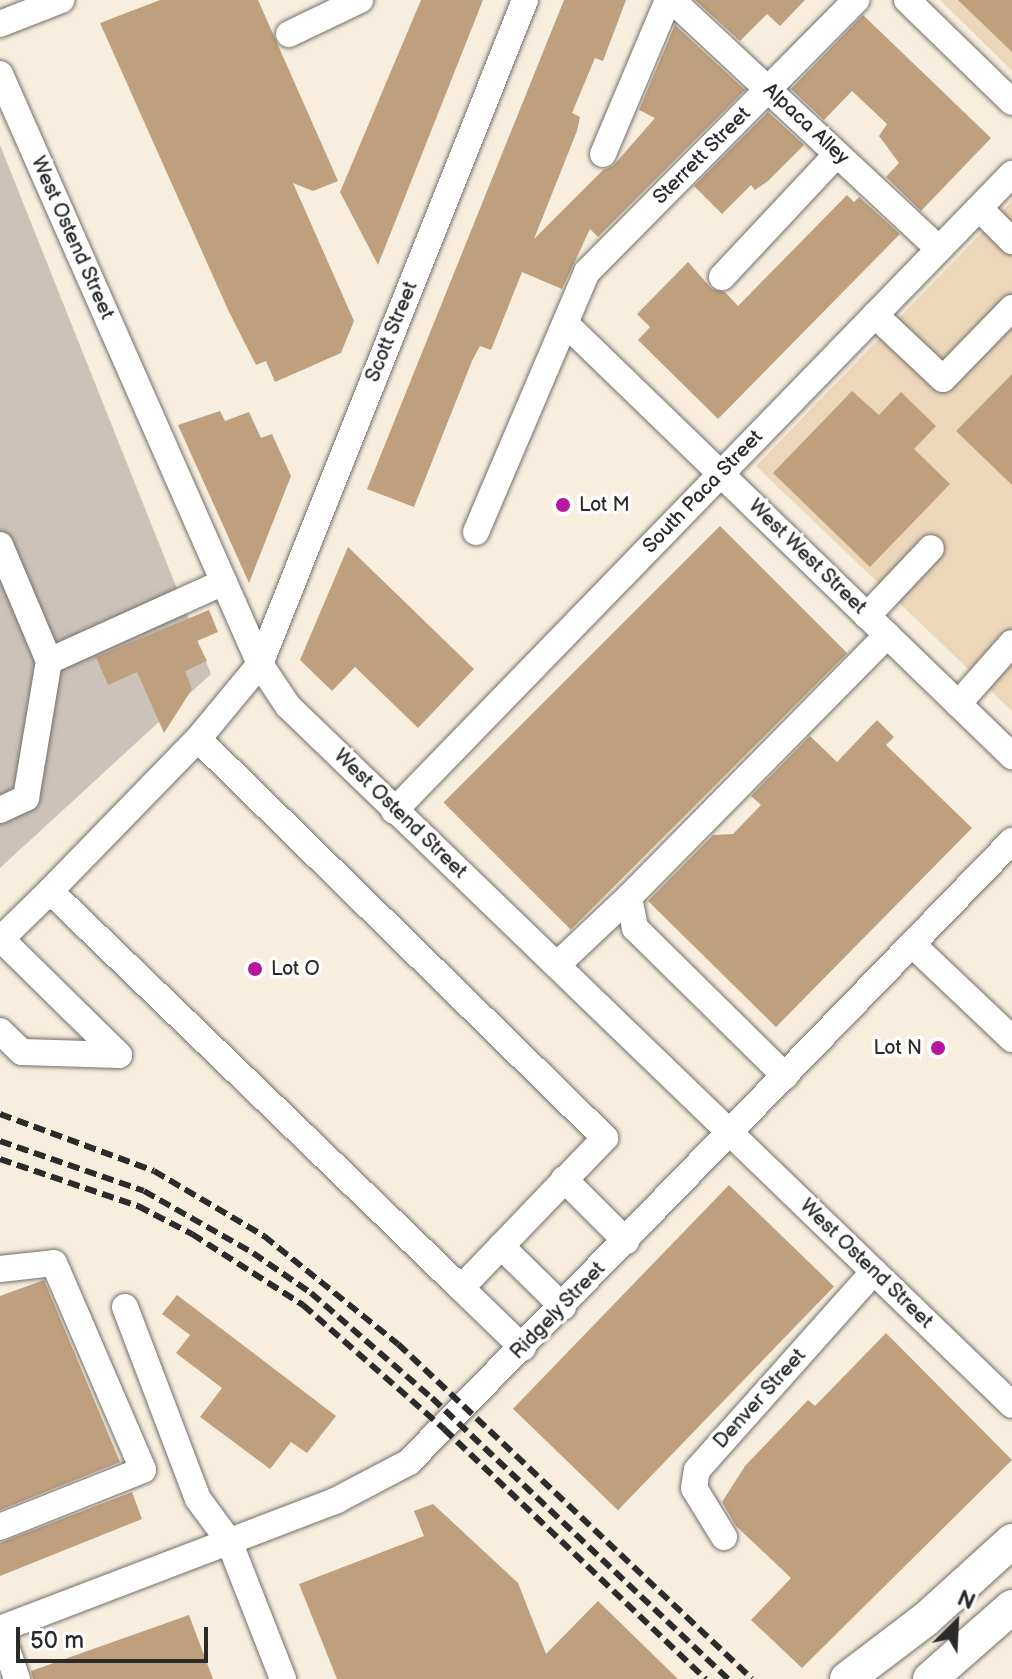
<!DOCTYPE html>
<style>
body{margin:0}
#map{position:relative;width:1012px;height:1679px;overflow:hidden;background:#f7eede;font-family:"Balsamiq Sans",sans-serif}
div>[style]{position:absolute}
.built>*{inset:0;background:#edd7bb}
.industrial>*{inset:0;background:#ccc2b9}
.building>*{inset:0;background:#bfa07e;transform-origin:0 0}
.roads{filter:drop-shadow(0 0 2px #726f6a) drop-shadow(0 0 2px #726f6a)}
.minor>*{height:26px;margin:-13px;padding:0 13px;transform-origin:13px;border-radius:13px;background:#fff}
.major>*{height:34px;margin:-17px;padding:0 17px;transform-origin:17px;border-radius:17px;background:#fff}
.rail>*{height:6px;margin-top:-3px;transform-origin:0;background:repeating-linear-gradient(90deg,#2b2b2b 0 12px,transparent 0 18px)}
.dots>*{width:22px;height:22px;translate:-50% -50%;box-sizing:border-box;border:4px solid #fff;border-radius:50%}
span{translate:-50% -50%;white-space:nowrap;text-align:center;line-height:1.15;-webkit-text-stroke:7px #fff;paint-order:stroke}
.street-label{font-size:20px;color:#2b2b2b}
.poi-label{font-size:20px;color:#2b2b2b}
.left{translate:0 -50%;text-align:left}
.right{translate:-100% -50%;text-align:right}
.north{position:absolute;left:916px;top:1583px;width:80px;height:80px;-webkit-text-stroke:6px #fff;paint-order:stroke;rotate:24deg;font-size:22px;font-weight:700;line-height:32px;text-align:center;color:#2b2b2b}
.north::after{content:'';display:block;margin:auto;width:28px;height:36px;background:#2b2b2b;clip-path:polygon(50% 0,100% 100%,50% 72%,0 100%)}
.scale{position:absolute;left:16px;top:1627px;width:192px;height:36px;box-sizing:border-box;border:4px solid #2b2b2b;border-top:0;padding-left:10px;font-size:24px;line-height:28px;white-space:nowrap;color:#2b2b2b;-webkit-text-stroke:6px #fff;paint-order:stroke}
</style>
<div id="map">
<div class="built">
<i style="clip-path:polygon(940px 0,1012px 0,1012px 71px)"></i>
<i style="clip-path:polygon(1012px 201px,1012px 711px,756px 466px)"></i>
</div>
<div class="industrial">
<i style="clip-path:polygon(0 145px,211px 674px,0 868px)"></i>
</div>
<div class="building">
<i style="clip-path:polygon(160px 0,258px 0,338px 181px,313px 191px,293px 183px,354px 321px,341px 353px,275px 382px,266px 361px,256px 365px,229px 312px,100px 23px)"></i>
<i style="clip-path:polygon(421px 0,483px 0,378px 265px,340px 192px)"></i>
<i style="clip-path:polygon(564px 0,626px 0,603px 61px,595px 58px,572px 113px,580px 117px,577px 131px,534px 239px,603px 170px,613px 166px,655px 118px,639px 110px,675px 25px,745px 90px,598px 237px,590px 229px,562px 289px,522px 272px,491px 350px,480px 346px,472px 361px,414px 507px,367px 489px)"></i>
<i style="clip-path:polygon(695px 0,805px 0,780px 26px,767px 14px,740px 41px)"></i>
<i style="clip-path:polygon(958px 0,1012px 0,1012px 52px)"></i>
<i style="clip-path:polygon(863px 15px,991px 138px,921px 211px,886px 177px,899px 163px,879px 136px,887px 124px,852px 91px,824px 120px,791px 89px)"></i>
<i style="clip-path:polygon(768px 112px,804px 145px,768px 181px,755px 190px,751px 185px,722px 214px,694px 186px)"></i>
<i style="clip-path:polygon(847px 195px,854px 202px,859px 197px,900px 234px,718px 419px,638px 340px,650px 327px,637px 314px,688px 262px,712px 289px,725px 292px,738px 306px)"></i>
<i style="clip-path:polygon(1012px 374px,1012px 485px,956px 431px)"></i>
<i style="clip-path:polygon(852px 391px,879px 415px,901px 392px,936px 426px,914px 449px,950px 484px,870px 567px,773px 473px)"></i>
<i style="clip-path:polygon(220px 411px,225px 421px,249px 412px,261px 438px,272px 434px,291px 476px,249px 583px,178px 425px)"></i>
<i style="left:720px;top:526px;width:180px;height:391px;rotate:45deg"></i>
<i style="clip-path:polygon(348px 547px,474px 669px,418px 728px,355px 667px,332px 691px,300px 660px)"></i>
<i style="clip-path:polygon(209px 610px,218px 632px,197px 641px,207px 661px,185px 671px,192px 689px,164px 733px,137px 672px,108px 685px,96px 657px)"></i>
<i style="clip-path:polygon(877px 720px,894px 737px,886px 745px,972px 828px,776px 1027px,648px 901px,713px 835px,733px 834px,761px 805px,751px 796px,810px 736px,837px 762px)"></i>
<i style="left:729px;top:1185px;width:146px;height:311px;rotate:44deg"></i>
<i style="clip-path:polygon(44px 1280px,120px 1462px,0 1510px,0 1296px)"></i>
<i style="clip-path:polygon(177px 1295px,336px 1416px,307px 1453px,291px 1442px,270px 1469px,200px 1417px,222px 1388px,176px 1353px,190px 1335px,162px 1314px)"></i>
<i style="clip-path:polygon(886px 1333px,1012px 1460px,802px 1668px,751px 1620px,791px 1578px,736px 1526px,722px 1502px,745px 1466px,808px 1400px,815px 1406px)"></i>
<i style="clip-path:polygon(132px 1492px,142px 1519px,0 1576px,0 1543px)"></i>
<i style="clip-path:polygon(433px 1504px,518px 1583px,546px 1654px,598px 1601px,678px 1679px,337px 1679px,299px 1584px,424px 1536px,414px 1511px)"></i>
<i style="clip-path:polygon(189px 1615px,213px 1679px,33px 1679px,31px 1671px)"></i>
</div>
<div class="roads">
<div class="minor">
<i style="left:672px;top:0;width:365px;rotate:43deg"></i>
<i style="left:907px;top:0;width:146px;rotate:44.2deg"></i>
<i style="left:0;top:24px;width:66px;rotate:-21.5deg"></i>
<i style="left:289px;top:34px;width:79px;rotate:-25.6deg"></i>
<i style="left:0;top:74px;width:645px;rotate:66.22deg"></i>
<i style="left:260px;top:664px;width:50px;rotate:56.3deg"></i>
<i style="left:288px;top:706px;width:1006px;rotate:43.99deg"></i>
<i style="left:603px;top:154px;width:167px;rotate:-67.1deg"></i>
<i style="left:979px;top:208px;width:47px;rotate:45deg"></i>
<i style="left:722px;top:277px;width:168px;rotate:-46.9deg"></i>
<i style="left:875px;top:315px;width:93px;rotate:43.3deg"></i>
<i style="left:943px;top:379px;width:99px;rotate:-45.8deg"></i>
<i style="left:567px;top:325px;width:620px;rotate:44.08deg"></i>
<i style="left:476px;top:532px;width:283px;rotate:-66.9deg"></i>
<i style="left:587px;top:272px;width:383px;rotate:-45.3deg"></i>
<i style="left:0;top:545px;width:126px;rotate:67.1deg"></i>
<i style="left:49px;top:661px;width:192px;rotate:-24.3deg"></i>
<i style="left:867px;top:616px;width:93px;rotate:-46.7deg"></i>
<i style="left:958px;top:704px;width:81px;rotate:-48.5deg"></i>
<i style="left:198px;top:739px;width:570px;rotate:44.43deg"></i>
<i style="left:605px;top:1138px;width:208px;rotate:133.8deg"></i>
<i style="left:461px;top:1288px;width:571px;rotate:-135.99deg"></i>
<i style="left:50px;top:891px;width:212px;rotate:-45.8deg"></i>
<i style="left:198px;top:739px;width:97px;rotate:-50.4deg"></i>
<i style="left:260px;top:664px;width:715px;rotate:-68.24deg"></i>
<i style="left:0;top:810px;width:29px;rotate:-25deg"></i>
<i style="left:26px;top:798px;width:139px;rotate:-80.5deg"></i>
<i style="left:394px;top:811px;width:888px;rotate:-45.87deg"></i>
<i style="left:629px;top:897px;width:368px;rotate:-45.4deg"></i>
<i style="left:0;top:940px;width:70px;rotate:-44.4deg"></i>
<i style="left:912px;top:944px;width:138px;rotate:43.5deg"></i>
<i style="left:558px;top:964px;width:98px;rotate:-43.3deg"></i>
<i style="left:629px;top:897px;width:32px;rotate:79deg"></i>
<i style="left:635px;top:928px;width:211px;rotate:44.6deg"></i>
<i style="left:0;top:1031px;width:30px;rotate:44deg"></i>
<i style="left:22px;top:1052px;width:97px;rotate:1.8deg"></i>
<i style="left:119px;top:1055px;width:165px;rotate:-135.5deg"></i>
<i style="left:564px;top:1179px;width:88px;rotate:45deg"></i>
<i style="left:501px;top:1246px;width:87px;rotate:44.5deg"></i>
<i style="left:0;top:1269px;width:54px;rotate:-6.3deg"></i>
<i style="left:54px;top:1263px;width:225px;rotate:66.7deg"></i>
<i style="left:143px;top:1470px;width:154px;rotate:158.3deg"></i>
<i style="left:461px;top:1288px;width:86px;rotate:44.1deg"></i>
<i style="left:125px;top:1307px;width:205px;rotate:69.2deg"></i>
<i style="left:198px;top:1499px;width:52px;rotate:53.6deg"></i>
<i style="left:229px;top:1541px;width:148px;rotate:68.6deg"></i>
<i style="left:724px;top:1537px;width:57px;rotate:-121.5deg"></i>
<i style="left:694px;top:1488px;width:18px;rotate:-81deg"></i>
<i style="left:697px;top:1470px;width:266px;rotate:-48.3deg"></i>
<i style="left:0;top:1629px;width:361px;rotate:-20.9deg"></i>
<i style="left:337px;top:1500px;width:81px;rotate:-27.8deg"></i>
<i style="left:409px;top:1462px;width:866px;rotate:-45.84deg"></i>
<i style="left:0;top:1629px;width:53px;rotate:71.2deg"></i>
</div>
<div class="major">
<i style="left:847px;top:1679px;width:99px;rotate:-37.2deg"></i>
<i style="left:926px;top:1619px;width:116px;rotate:-42.2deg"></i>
<i style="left:930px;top:1679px;width:109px;rotate:-41.3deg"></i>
</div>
</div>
<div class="rail">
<i style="left:0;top:1114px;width:164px;rotate:20.3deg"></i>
<i style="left:154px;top:1171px;width:128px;rotate:30.6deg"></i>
<i style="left:264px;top:1236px;width:172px;rotate:38.9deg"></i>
<i style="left:398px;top:1344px;width:487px;rotate:43.4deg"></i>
<i style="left:0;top:1141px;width:152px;rotate:19.1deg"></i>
<i style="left:144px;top:1191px;width:125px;rotate:29.6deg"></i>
<i style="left:253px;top:1253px;width:70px;rotate:34.6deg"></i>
<i style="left:311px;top:1293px;width:160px;rotate:41deg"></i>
<i style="left:432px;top:1398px;width:408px;rotate:43.5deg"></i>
<i style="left:0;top:1159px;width:146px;rotate:18.8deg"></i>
<i style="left:138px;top:1206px;width:61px;rotate:27.4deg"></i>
<i style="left:192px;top:1234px;width:132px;rotate:32.6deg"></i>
<i style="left:303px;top:1305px;width:188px;rotate:41.3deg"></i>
<i style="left:444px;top:1429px;width:362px;rotate:43.7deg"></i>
</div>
<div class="dots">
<i style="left:563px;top:505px;background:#b5179e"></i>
<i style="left:255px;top:969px;background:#b5179e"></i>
<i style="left:938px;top:1048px;background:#b5179e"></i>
</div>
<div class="street-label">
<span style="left:806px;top:124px;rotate:43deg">Alpaca Alley</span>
<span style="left:702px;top:156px;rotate:-45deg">Sterrett Street</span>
<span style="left:72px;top:238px;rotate:66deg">West Ostend Street</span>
<span style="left:392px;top:332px;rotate:-68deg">Scott Street</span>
<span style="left:703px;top:492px;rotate:-46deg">South Paca Street</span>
<span style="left:807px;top:557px;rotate:44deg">West West Street</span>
<span style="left:400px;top:814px;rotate:44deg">West Ostend Street</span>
<span style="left:866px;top:1264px;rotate:44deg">West Ostend Street</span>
<span style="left:558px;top:1311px;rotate:-46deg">Ridgely Street</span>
<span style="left:760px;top:1399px;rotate:-48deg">Denver Street</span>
</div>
<div class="poi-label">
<span class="left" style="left:579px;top:505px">Lot M</span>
<span class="left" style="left:271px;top:969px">Lot O</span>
<span class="right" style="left:922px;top:1048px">Lot N</span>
</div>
<div class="north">N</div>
<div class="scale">50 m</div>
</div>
